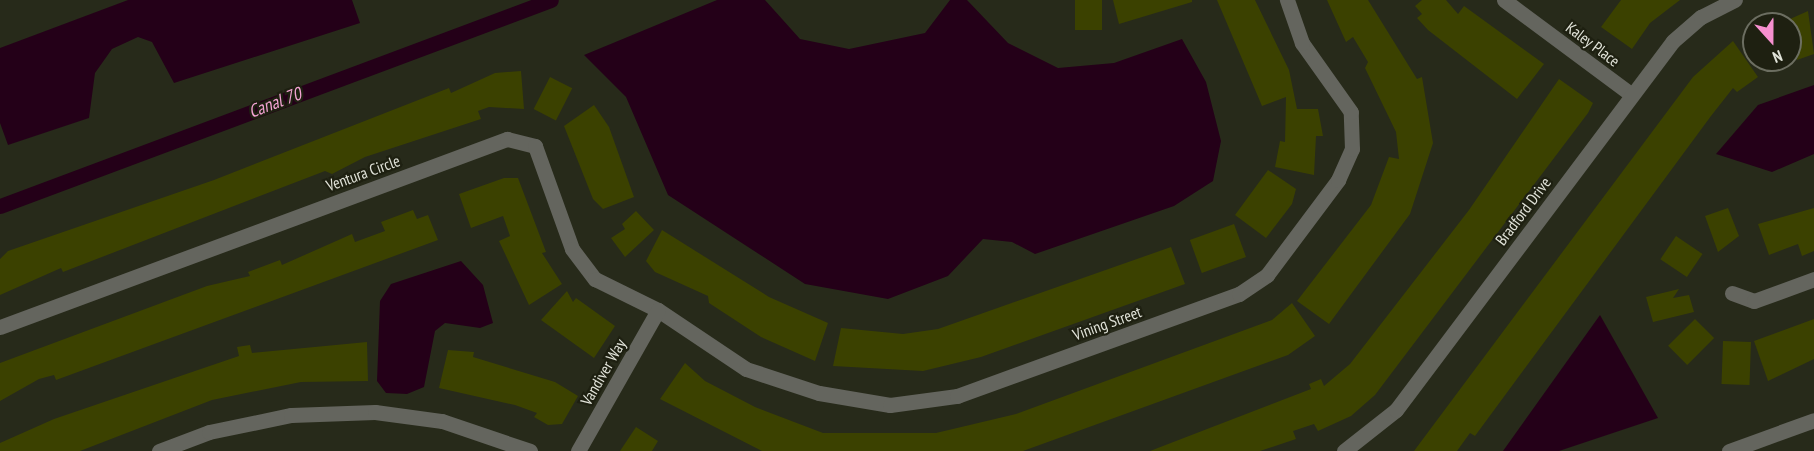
<!DOCTYPE html>
<style>
body{margin:0}
#map{position:relative;width:1814px;height:451px;overflow:hidden;background:#272a1a;font-family:"PT Sans Narrow",sans-serif}
div>[style]{position:absolute}
.water>*{inset:0;background:#240018}
.canal>*{height:15px;margin:-7.5px;padding:0 7.5px;transform-origin:7.5px;border-radius:7.5px;background:#240018}
.building>*{inset:0;background:#3b4100;transform-origin:0 0}
.minor>*{height:15px;margin:-7.5px;padding:0 7.5px;transform-origin:7.5px;border-radius:7.5px;background:#64655e}
span{translate:-50% -50%;white-space:nowrap;text-align:center;line-height:1.15;-webkit-text-stroke:4.5px #1e2011;paint-order:stroke}
.street-label{font-size:16px;color:#e1e3d9}
.water-label{font-size:18px;color:#f3a3d3;font-style:italic}
.north{position:absolute;left:1742px;top:12px;width:60px;height:60px;box-sizing:border-box;background:#1e2011;border:2px solid #6c6e61;border-radius:50%;rotate:159deg;font-size:16px;font-weight:700;line-height:24px;text-align:center;color:#e1e3d9}
.north::after{content:'';display:block;margin:auto;width:21px;height:27px;background:#f690cf;clip-path:polygon(50% 0,100% 100%,50% 72%,0 100%)}
</style>
<div id="map">
<div class="water">
<i style="clip-path:polygon(128px 0,352px 0,360px 23px,174px 83px,152px 42px,138px 37px,112px 49px,95px 73px,89px 118px,8px 145px,0 123px,0 48px)"></i>
<i style="clip-path:polygon(717px 0,765px 0,800px 39px,849px 49px,925px 33px,950px 0,967px 0,1008px 43px,1058px 68px,1114px 63px,1182px 39px,1206px 82px,1221px 141px,1213px 181px,1174px 206px,1035px 254px,1012px 242px,983px 239px,948px 276px,888px 299px,805px 284px,668px 195px,626px 97px,584px 55px)"></i>
<i style="clip-path:polygon(1814px 85px,1814px 154px,1772px 172px,1716px 154px,1758px 105px)"></i>
<i style="clip-path:polygon(461px 261px,483px 285px,493px 323px,480px 328px,445px 323px,435px 331px,424px 387px,407px 394px,386px 393px,377px 381px,380px 301px,391px 284px)"></i>
<i style="clip-path:polygon(1600px 315px,1658px 418px,1559px 451px,1503px 451px)"></i>
</div>
<div class="canal">
<i style="left:0;top:206px;width:588px;rotate:-20.5deg"></i>
</div>
<div class="building">
<i style="left:1075px;top:0;width:27px;height:30px"></i>
<i style="clip-path:polygon(1113px 0,1192px 0,1192px 2px,1119px 24px)"></i>
<i style="clip-path:polygon(1217px 0,1255px 0,1289px 70px,1297px 109px,1318px 109px,1323px 136px,1316px 136px,1314px 175px,1275px 167px,1280px 141px,1285px 142px,1286px 97px,1262px 106px)"></i>
<i style="clip-path:polygon(1327px 0,1368px 0,1417px 79px,1422px 77px,1433px 143px,1410px 214px,1329px 324px,1297px 301px,1371px 205px,1389px 157px,1399px 159px,1396px 132px,1365px 68px,1368px 62px,1353px 37px,1346px 42px)"></i>
<i style="clip-path:polygon(1422px 0,1446px 0,1458px 14px,1464px 6px,1544px 64px,1517px 99px,1428px 30px,1417px 18px,1422px 14px,1415px 6px)"></i>
<i style="clip-path:polygon(1621px 0,1680px 0,1650px 23px,1632px 49px,1601px 27px)"></i>
<i style="clip-path:polygon(1808px 11px,1814px 54px,1797px 60px,1790px 19px)"></i>
<i style="clip-path:polygon(1733px 41px,1758px 77px,1737px 92px,1733px 88px,1711px 116px,1475px 436px,1470px 433px,1457px 451px,1414px 451px,1693px 77px)"></i>
<i style="clip-path:polygon(521px 71px,524px 109px,489px 107px,478px 111px,481px 119px,365px 157px,332px 174px,325px 171px,63px 272px,61px 268px,0 295px,0 259px,8px 251px,214px 180px,449px 88px,451px 93px,495px 73px)"></i>
<i style="left:550px;top:77px;width:25px;height:36px;rotate:27deg"></i>
<i style="clip-path:polygon(1559px 79px,1593px 103px,1588px 113px,1375px 395px,1351px 416px,1318px 431px,1314px 424px,1293px 431px,1296px 439px,1260px 451px,1150px 451px,1311px 389px,1309px 384px,1321px 379px,1324px 386px,1350px 364px,1469px 210px)"></i>
<i style="clip-path:polygon(594px 105px,609px 127px,634px 197px,603px 209px,593px 199px,564px 126px)"></i>
<i style="clip-path:polygon(1268px 170px,1296px 189px,1292px 204px,1266px 238px,1235px 215px)"></i>
<i style="clip-path:polygon(504px 178px,518px 178px,546px 252px,542px 253px,562px 284px,529px 305px,499px 241px,510px 236px,503px 216px,471px 228px,459px 194px)"></i>
<i style="clip-path:polygon(1728px 208px,1739px 236px,1718px 252px,1705px 216px)"></i>
<i style="clip-path:polygon(1814px 208px,1814px 251px,1802px 256px,1798px 244px,1769px 255px,1758px 224px)"></i>
<i style="clip-path:polygon(413px 210px,417px 219px,428px 215px,438px 240px,56px 380px,54px 375px,39px 379px,0 401px,0 363px,207px 286px,250px 276px,248px 272px,280px 260px,282px 265px,352px 234px,355px 242px,385px 231px,381px 222px)"></i>
<i style="clip-path:polygon(636px 211px,654px 230px,625px 257px,611px 238px,625px 229px,622px 224px)"></i>
<i style="left:1234px;top:224px;width:35px;height:47px;rotate:70deg"></i>
<i style="clip-path:polygon(662px 230px,769px 297px,828px 323px,815px 361px,761px 337px,709px 303px,708px 296px,655px 272px,646px 261px)"></i>
<i style="left:1676px;top:236px;width:32px;height:28px;rotate:34deg"></i>
<i style="clip-path:polygon(1171px 247px,1185px 284px,981px 357px,923px 371px,833px 366px,841px 328px,903px 334px,938px 329px)"></i>
<i style="clip-path:polygon(1679px 289px,1673px 298px,1689px 295px,1694px 312px,1653px 322px,1646px 297px)"></i>
<i style="clip-path:polygon(567px 291px,573px 302px,576px 298px,615px 326px,594px 358px,541px 320px)"></i>
<i style="clip-path:polygon(1292px 303px,1315px 336px,1288px 355px,1023px 451px,762px 451px,660px 399px,685px 363px,705px 381px,755px 407px,823px 433px,936px 433px,1016px 414px,1272px 320px)"></i>
<i style="left:1695px;top:319px;width:27px;height:38px;rotate:45deg"></i>
<i style="clip-path:polygon(1814px 319px,1814px 359px,1768px 381px,1754px 341px)"></i>
<i style="left:1723px;top:341px;width:28px;height:43px;rotate:2deg"></i>
<i style="clip-path:polygon(367px 342px,368px 381px,301px 382px,212px 400px,80px 451px,0 451px,0 443px,54px 419px,239px 356px,237px 347px,250px 345px,252px 353px)"></i>
<i style="clip-path:polygon(448px 350px,474px 352px,473px 357px,555px 382px,578px 396px,562px 424px,548px 425px,534px 417px,537px 413px,515px 405px,439px 388px)"></i>
<i style="clip-path:polygon(636px 427px,658px 441px,652px 451px,620px 451px)"></i>
</div>
<div class="minor">
<i style="left:1504px;top:0;width:159px;rotate:36.6deg"></i>
<i style="left:1732px;top:293px;width:23px;rotate:20deg"></i>
<i style="left:1754px;top:301px;width:64px;rotate:-20.1deg"></i>
<i style="left:0;top:327px;width:541px;rotate:-20.35deg"></i>
<i style="left:507px;top:139px;width:29px;rotate:14deg"></i>
<i style="left:535px;top:146px;width:109px;rotate:70.2deg"></i>
<i style="left:572px;top:249px;width:38px;rotate:53deg"></i>
<i style="left:595px;top:279px;width:70px;rotate:26.2deg"></i>
<i style="left:658px;top:310px;width:106px;rotate:33.8deg"></i>
<i style="left:746px;top:369px;width:77px;rotate:18.2deg"></i>
<i style="left:819px;top:393px;width:72px;rotate:9.6deg"></i>
<i style="left:890px;top:405px;width:68px;rotate:-7.7deg"></i>
<i style="left:957px;top:396px;width:300px;rotate:-19.9deg"></i>
<i style="left:1239px;top:294px;width:34px;rotate:-34deg"></i>
<i style="left:1267px;top:275px;width:119px;rotate:-53.2deg"></i>
<i style="left:1338px;top:180px;width:34px;rotate:-66deg"></i>
<i style="left:1352px;top:149px;width:37px;rotate:-92deg"></i>
<i style="left:1351px;top:112px;width:85px;rotate:-125.4deg"></i>
<i style="left:1302px;top:43px;width:46px;rotate:-109.2deg"></i>
<i style="left:159px;top:451px;width:53px;rotate:-20.8deg"></i>
<i style="left:209px;top:432px;width:84px;rotate:-11.7deg"></i>
<i style="left:291px;top:415px;width:84px;rotate:-2deg"></i>
<i style="left:375px;top:412px;width:68px;rotate:7.7deg"></i>
<i style="left:442px;top:421px;width:93px;rotate:18.8deg"></i>
<i style="left:578px;top:451px;width:162px;rotate:-60.4deg"></i>
<i style="left:1344px;top:451px;width:66px;rotate:-38.3deg"></i>
<i style="left:1396px;top:410px;width:461px;rotate:-53.1deg"></i>
<i style="left:1673px;top:41px;width:37px;rotate:-41deg"></i>
<i style="left:1701px;top:17px;width:38px;rotate:-27deg"></i>
<i style="left:1729px;top:451px;width:90px;rotate:-20deg"></i>
</div>
<div class="street-label">
<span style="left:1593px;top:44px;rotate:37deg">Kaley Place</span>
<span style="left:363px;top:173px;rotate:-20deg">Ventura Circle</span>
<span style="left:1523px;top:211px;rotate:-53deg">Bradford Drive</span>
<span style="left:1107px;top:323px;rotate:-20deg">Vining Street</span>
<span style="left:603px;top:372px;rotate:-60deg">Vandiver Way</span>
</div>
<div class="water-label">
<span style="left:275px;top:103px;rotate:-21deg">Canal 70</span>
</div>
<div class="north">N</div>
</div>
